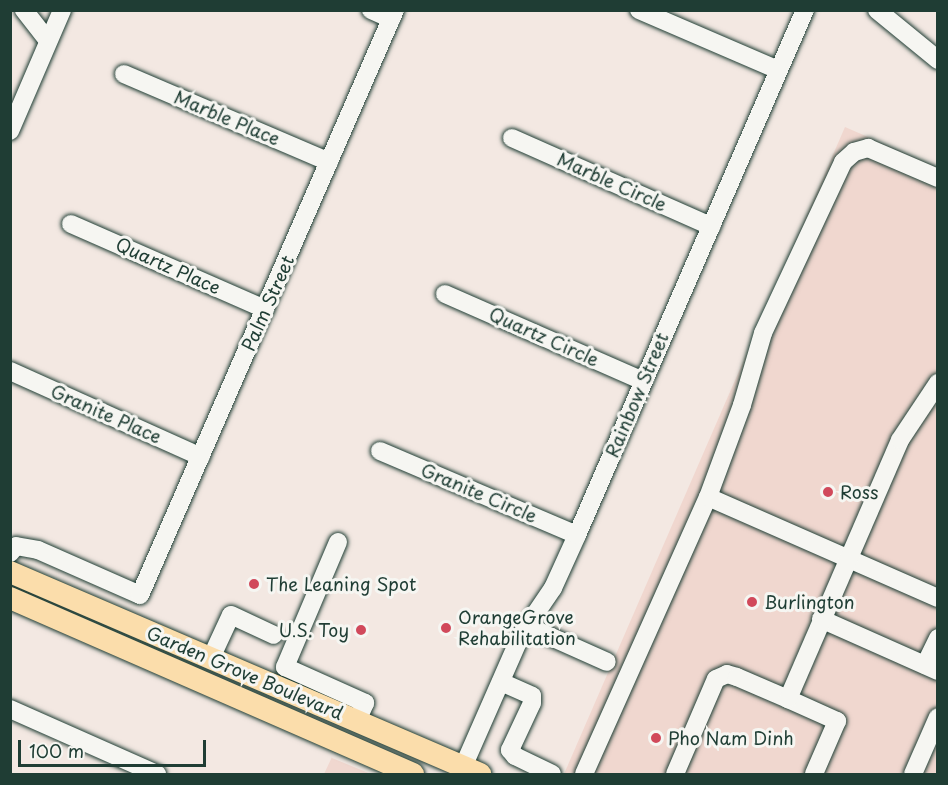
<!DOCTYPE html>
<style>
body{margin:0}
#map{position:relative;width:948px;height:785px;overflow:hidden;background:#f3e8e2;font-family:"Playpen Sans",sans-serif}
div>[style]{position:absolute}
.built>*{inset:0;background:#f0d7cf}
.roads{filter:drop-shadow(0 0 2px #1f3d34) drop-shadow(0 0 2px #1f3d34)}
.minor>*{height:18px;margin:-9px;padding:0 9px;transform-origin:9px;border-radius:9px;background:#f6f6f2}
.major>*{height:22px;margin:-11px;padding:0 11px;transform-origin:11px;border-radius:11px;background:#fbddab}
.dots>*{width:16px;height:16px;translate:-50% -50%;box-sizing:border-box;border:3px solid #f6f6f2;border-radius:50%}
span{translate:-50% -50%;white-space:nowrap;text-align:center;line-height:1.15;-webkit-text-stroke:6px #f6f6f2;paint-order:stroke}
.street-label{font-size:18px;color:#1f3d34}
.poi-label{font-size:18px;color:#1f3d34}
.left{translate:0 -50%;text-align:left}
.right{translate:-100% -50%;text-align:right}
.frame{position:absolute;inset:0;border:12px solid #1f3d34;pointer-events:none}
.scale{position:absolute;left:18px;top:740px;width:188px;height:27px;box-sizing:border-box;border:3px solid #1f3d34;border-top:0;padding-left:8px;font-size:18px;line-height:21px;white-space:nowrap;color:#1f3d34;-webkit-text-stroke:4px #f6f6f2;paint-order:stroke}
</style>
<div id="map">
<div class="built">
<i style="clip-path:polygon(845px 127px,937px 167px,936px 774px,564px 774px)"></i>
<i style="clip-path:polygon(332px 757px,332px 758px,371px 774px,324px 774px)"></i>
</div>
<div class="roads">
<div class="minor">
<i style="left:24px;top:10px;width:39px;rotate:52deg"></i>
<i style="left:371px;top:10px;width:22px;rotate:24deg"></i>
<i style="left:639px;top:10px;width:151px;rotate:23.3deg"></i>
<i style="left:877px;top:10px;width:79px;rotate:39.3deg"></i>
<i style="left:124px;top:74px;width:223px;rotate:23.2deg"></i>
<i style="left:10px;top:131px;width:132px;rotate:-66.7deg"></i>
<i style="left:512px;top:138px;width:218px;rotate:23.9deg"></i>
<i style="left:71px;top:224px;width:212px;rotate:23.7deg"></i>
<i style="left:445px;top:294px;width:216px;rotate:23.7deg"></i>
<i style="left:10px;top:371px;width:209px;rotate:24.2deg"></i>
<i style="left:380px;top:451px;width:214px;rotate:23.1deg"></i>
<i style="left:708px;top:497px;width:251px;rotate:23.7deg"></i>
<i style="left:338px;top:542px;width:136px;rotate:113deg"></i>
<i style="left:285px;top:667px;width:88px;rotate:24.2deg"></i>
<i style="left:365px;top:703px;width:20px;rotate:114deg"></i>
<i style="left:10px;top:553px;width:9px;rotate:-49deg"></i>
<i style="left:16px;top:546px;width:22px;rotate:10deg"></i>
<i style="left:38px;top:550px;width:111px;rotate:23.8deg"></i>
<i style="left:140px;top:595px;width:638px;rotate:-66.45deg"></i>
<i style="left:821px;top:619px;width:128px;rotate:24deg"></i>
<i style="left:529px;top:624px;width:14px;rotate:36deg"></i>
<i style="left:540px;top:632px;width:73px;rotate:24.1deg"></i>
<i style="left:211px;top:658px;width:47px;rotate:-65.1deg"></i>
<i style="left:231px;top:615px;width:47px;rotate:24.9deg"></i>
<i style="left:925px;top:665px;width:30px;rotate:-64deg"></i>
<i style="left:501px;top:682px;width:34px;rotate:24deg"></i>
<i style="left:532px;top:696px;width:7px;rotate:90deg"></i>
<i style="left:532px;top:703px;width:52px;rotate:115.1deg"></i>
<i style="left:510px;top:750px;width:8px;rotate:50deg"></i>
<i style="left:515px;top:756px;width:41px;rotate:25.9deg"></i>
<i style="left:788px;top:699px;width:54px;rotate:24.2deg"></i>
<i style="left:837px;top:721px;width:58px;rotate:113.5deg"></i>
<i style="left:10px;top:709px;width:161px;rotate:23.9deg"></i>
<i style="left:460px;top:774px;width:152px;rotate:-66.3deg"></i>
<i style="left:521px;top:635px;width:57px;rotate:-55.8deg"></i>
<i style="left:553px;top:588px;width:58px;rotate:-65.6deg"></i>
<i style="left:577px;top:535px;width:572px;rotate:-66.53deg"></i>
<i style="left:584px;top:774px;width:303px;rotate:-65.9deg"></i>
<i style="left:708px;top:497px;width:98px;rotate:-69.7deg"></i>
<i style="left:742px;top:405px;width:75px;rotate:-73.7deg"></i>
<i style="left:763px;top:333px;width:189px;rotate:-64.9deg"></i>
<i style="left:843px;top:162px;width:15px;rotate:-42deg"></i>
<i style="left:854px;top:152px;width:15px;rotate:-16deg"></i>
<i style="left:868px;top:148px;width:76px;rotate:23.2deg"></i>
<i style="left:675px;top:774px;width:103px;rotate:-66.7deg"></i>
<i style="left:716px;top:679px;width:12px;rotate:-24deg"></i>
<i style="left:727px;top:674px;width:10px;rotate:17deg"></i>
<i style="left:737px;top:677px;width:56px;rotate:23.3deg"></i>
<i style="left:788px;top:699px;width:282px;rotate:-66.6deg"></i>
<i style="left:900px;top:440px;width:69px;rotate:-56.3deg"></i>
<i style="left:913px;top:774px;width:62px;rotate:-66.3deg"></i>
</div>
<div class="major">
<i style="left:10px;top:572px;width:512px;rotate:23.26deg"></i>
<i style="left:10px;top:598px;width:440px;rotate:23.6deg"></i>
</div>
</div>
<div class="dots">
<i style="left:828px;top:492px;background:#d1495b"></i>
<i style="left:254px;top:584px;background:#d1495b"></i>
<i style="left:752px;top:602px;background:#d1495b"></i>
<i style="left:446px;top:628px;background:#d1495b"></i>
<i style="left:361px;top:630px;background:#d1495b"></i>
<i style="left:656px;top:738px;background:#d1495b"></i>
</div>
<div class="street-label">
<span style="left:227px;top:118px;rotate:23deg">Marble Place</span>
<span style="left:612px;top:182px;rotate:24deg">Marble Circle</span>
<span style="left:168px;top:266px;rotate:24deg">Quartz Place</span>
<span style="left:268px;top:303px;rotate:-66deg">Palm Street</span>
<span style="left:544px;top:337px;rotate:24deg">Quartz Circle</span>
<span style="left:637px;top:395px;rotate:-67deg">Rainbow Street</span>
<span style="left:106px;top:414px;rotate:24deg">Granite Place</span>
<span style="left:479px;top:493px;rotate:23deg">Granite Circle</span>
<span style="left:245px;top:673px;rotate:23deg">Garden Grove Boulevard</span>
</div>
<div class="poi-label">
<span class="left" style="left:840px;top:492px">Ross</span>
<span class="left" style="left:266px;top:584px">The Leaning Spot</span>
<span class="left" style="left:764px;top:602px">Burlington</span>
<span class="left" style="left:458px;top:628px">OrangeGrove<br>Rehabilitation</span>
<span class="right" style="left:349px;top:630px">U.S. Toy</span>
<span class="left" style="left:668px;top:738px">Pho Nam Dinh</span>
</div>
<div class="frame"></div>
<div class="scale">100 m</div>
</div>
